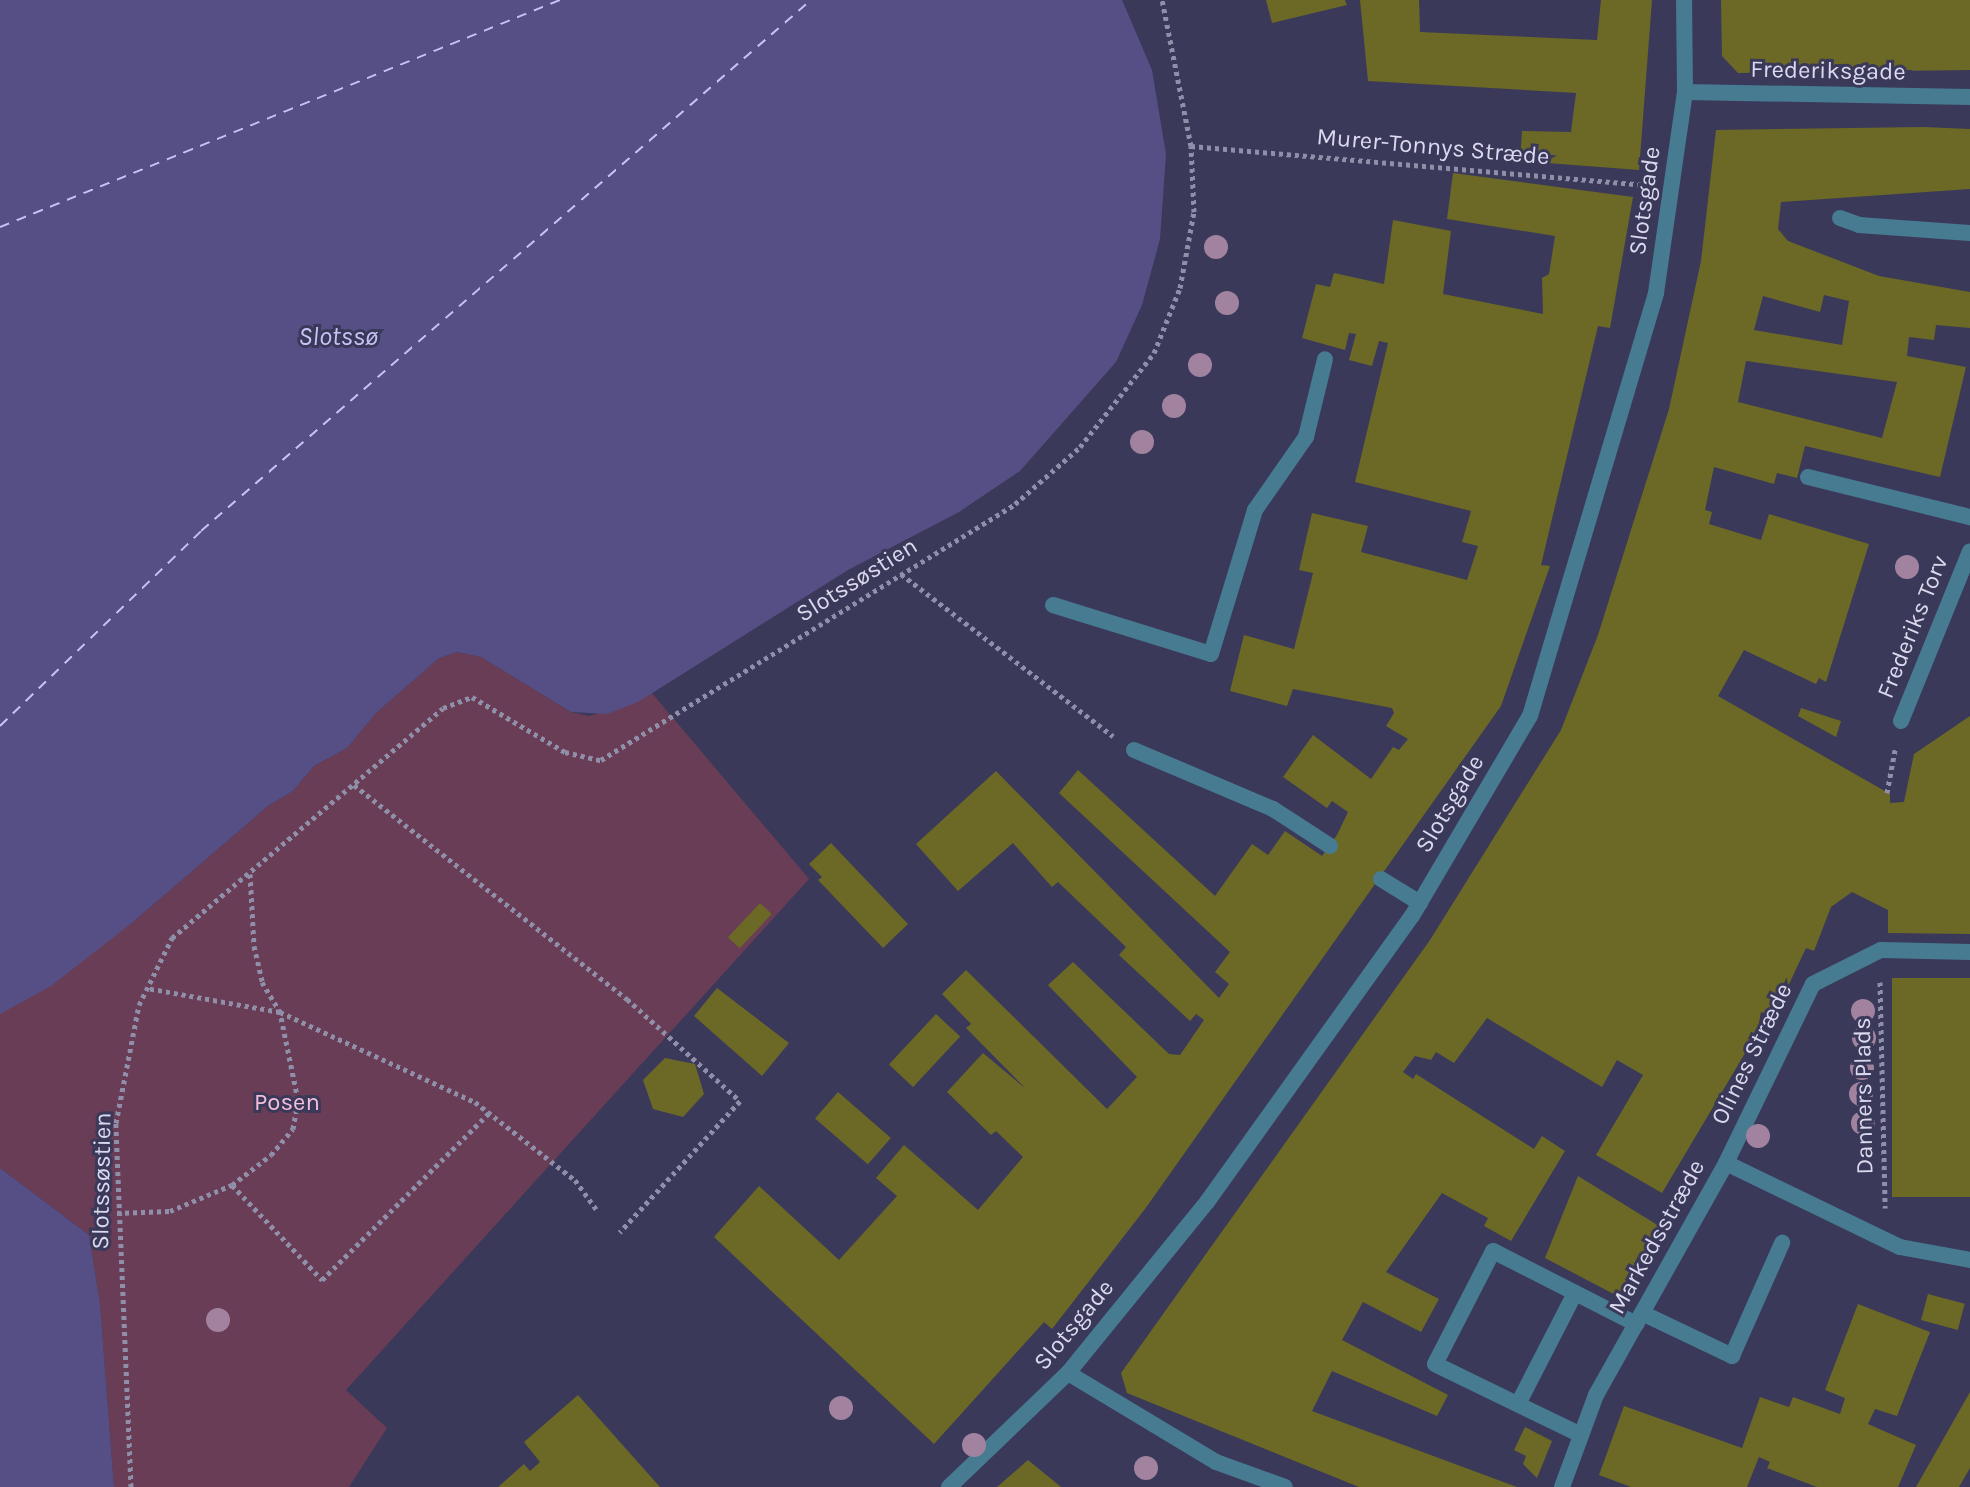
<!DOCTYPE html>
<meta charset="utf-8">
<style>
body{margin:0}
#map{position:relative;width:1970px;height:1487px;overflow:hidden;background:#3b3959;font-family:Karla,sans-serif}
div>[style]{position:absolute}
.green>*{inset:0;background:#693d55}
.water>*{inset:0;background:#554f86}
.ferry>*{height:2px;margin-top:-1px;transform-origin:0;background:repeating-linear-gradient(90deg,#c5c3f6 0 10px,transparent 0 18px)}
.building>*{inset:0;background:#6b6925;transform-origin:0 0}
.path>*{height:5px;margin-top:-2.5px;transform-origin:0;background:repeating-linear-gradient(90deg,#908fa9 0 4px,transparent 0 8px)}
.service>*{height:16px;margin:-8px;padding:0 8px;transform-origin:8px;border-radius:8px;background:#467b92}
.pedestrian>*{height:16px;margin:-8px;padding:0 8px;transform-origin:8px;border-radius:8px;background:#467b92}
.minor>*{height:16px;margin:-8px;padding:0 8px;transform-origin:8px;border-radius:8px;background:#467b92}
.trees>*{width:24px;height:24px;margin:-12px;border-radius:50%;background:#a183a0}
span{translate:-50% -50%;white-space:nowrap;text-align:center;line-height:1.15;-webkit-text-stroke:6px #3b3959;paint-order:stroke}
.street-label{font-size:24px;color:#dad9ee}
.park-label{font-size:24px;color:#f5bfda}
.water-label{font-size:26px;color:#c5c3f6;font-style:italic}
</style>
<div id="map">
<div class="green">
<i style="clip-path:polygon(457px 652px,481px 657px,571px 712px,589px 716px,638px 702px,651px 692px,809px 879px,346px 1390px,387px 1428px,349px 1487px,114px 1487px,100px 1304px,89px 1235px,0 1168px,0 1014px,133px 922px,269px 805px,293px 791px,314px 766px,347px 748px,376px 713px,439px 658px)"></i>
</div>
<div class="water">
<i style="clip-path:polygon(0 0,1122px 0,1152px 70px,1166px 154px,1160px 239px,1142px 305px,1116px 362px,1020px 471px,959px 512px,848px 570px,638px 702px,607px 714px,571px 712px,481px 657px,457px 652px,439px 658px,376px 713px,347px 748px,314px 766px,293px 791px,269px 805px,133px 922px,51px 986px,0 1014px)"></i>
<i style="clip-path:polygon(0 1168px,89px 1235px,100px 1304px,114px 1487px,0 1487px)"></i>
</div>
<div class="ferry">
<i style="left:0;top:227px;width:604px;rotate:-22.07deg"></i>
<i style="left:0;top:726px;width:280px;rotate:-44.1deg"></i>
<i style="left:201px;top:531px;width:809px;rotate:-41.04deg"></i>
</div>
<div class="building">
<i style="clip-path:polygon(1266px 0,1345px 0,1347px 5px,1272px 23px)"></i>
<i style="clip-path:polygon(1360px 0,1419px 0,1420px 32px,1597px 40px,1601px 0,1652px 0,1639px 170px,1520px 161px,1522px 131px,1571px 132px,1576px 93px,1368px 81px)"></i>
<i style="clip-path:polygon(1721px 0,1970px 0,1970px 70px,1738px 73px,1722px 56px)"></i>
<i style="clip-path:polygon(evenodd,1924px 127px,1970px 129px,1970px 189px,1781px 202px,1778px 229px,1788px 241px,1879px 276px,1970px 292px,1970px 328px,1936px 325px,1934px 340px,1909px 337px,1907px 356px,1966px 367px,1940px 477px,1805px 446px,1797px 478px,1777px 473px,1774px 484px,1714px 467px,1705px 510px,1712px 512px,1709px 524px,1761px 540px,1769px 514px,1869px 544px,1826px 682px,1819px 678px,1816px 684px,1744px 650px,1718px 696px,1890px 794px,1890px 803px,1904px 802px,1914px 754px,1970px 716px,1970px 934px,1888px 933px,1888px 910px,1852px 892px,1831px 907px,1814px 951px,1806px 948px,1774px 1016px,1761px 1012px,1757px 1033px,1662px 1193px,1596px 1155px,1643px 1075px,1617px 1060px,1602px 1087px,1487px 1018px,1454px 1063px,1436px 1052px,1431px 1060px,1415px 1056px,1403px 1072px,1413px 1079px,1416px 1074px,1534px 1149px,1542px 1136px,1565px 1151px,1511px 1241px,1484px 1226px,1488px 1218px,1442px 1193px,1386px 1272px,1439px 1299px,1421px 1332px,1363px 1302px,1342px 1340px,1448px 1395px,1437px 1416px,1332px 1371px,1312px 1411px,1517px 1487px,1359px 1487px,1127px 1393px,1121px 1373px,1430px 940px,1561px 730px,1598px 635px,1669px 409px,1701px 261px,1716px 130px,1924px 127px,1824px 295px,1849px 301px,1842px 345px,1754px 330px,1763px 296px,1820px 312px,1824px 295px,1924px 127px,1746px 361px,1897px 382px,1882px 438px,1738px 402px,1746px 361px)"></i>
<i style="clip-path:polygon(1453px 173px,1633px 197px,1610px 328px,1598px 326px,1541px 565px,1550px 566px,1501px 706px,1145px 1209px,1052px 1329px,1044px 1322px,934px 1444px,714px 1237px,759px 1186px,839px 1260px,897px 1196px,876px 1178px,904px 1145px,978px 1210px,1023px 1157px,996px 1131px,991px 1135px,947px 1092px,983px 1053px,1026px 1089px,966px 1028px,971px 1024px,942px 994px,966px 970px,1107px 1109px,1137px 1077px,1048px 985px,1073px 962px,1169px 1054px,1180px 1055px,1204px 1020px,1196px 1014px,1190px 1021px,1119px 955px,1126px 947px,1058px 882px,1052px 887px,1013px 843px,958px 891px,916px 844px,996px 771px,1219px 998px,1229px 984px,1215px 972px,1230px 952px,1059px 793px,1078px 770px,1215px 896px,1252px 844px,1268px 855px,1285px 831px,1322px 856px,1337px 835px,1348px 812px,1332px 801px,1327px 808px,1283px 777px,1313px 735px,1371px 779px,1393px 747px,1399px 750px,1408px 739px,1386px 726px,1394px 713px,1392px 708px,1293px 689px,1287px 706px,1230px 691px,1244px 635px,1294px 649px,1313px 573px,1299px 570px,1312px 513px,1368px 526px,1361px 552px,1467px 580px,1478px 546px,1462px 542px,1471px 511px,1355px 482px,1388px 343px,1379px 341px,1372px 366px,1349px 360px,1356px 334px,1349px 333px,1345px 350px,1302px 338px,1316px 284px,1330px 287px,1334px 273px,1384px 284px,1393px 220px,1451px 231px,1443px 294px,1543px 314px,1542px 278px,1549px 274px,1555px 236px,1447px 219px)"></i>
<i style="clip-path:polygon(1801px 708px,1841px 721px,1836px 737px,1798px 716px)"></i>
<i style="clip-path:polygon(831px 843px,908px 924px,883px 948px,818px 880px,822px 877px,809px 864px)"></i>
<i style="left:760px;top:903px;width:16px;height:47px;rotate:43deg"></i>
<i style="left:1892px;top:978px;width:78px;height:219px"></i>
<i style="clip-path:polygon(717px 988px,789px 1043px,762px 1076px,694px 1016px)"></i>
<i style="left:936px;top:1014px;width:33px;height:69px;rotate:43deg"></i>
<i style="clip-path:polygon(665px 1058px,695px 1064px,704px 1094px,683px 1117px,653px 1109px,643px 1080px)"></i>
<i style="left:838px;top:1092px;width:70px;height:35px;rotate:41deg"></i>
<i style="clip-path:polygon(1578px 1176px,1659px 1226px,1627px 1301px,1545px 1258px)"></i>
<i style="left:1928px;top:1294px;width:38px;height:27px;rotate:15deg"></i>
<i style="clip-path:polygon(1858px 1304px,1930px 1332px,1897px 1416px,1875px 1409px,1868px 1424px,1916px 1445px,1898px 1487px,1817px 1487px,1767px 1468px,1770px 1462px,1759px 1457px,1747px 1487px,1631px 1487px,1599px 1475px,1624px 1406px,1742px 1448px,1760px 1397px,1789px 1407px,1793px 1397px,1840px 1414px,1845px 1398px,1825px 1390px)"></i>
<i style="clip-path:polygon(1970px 1392px,1970px 1468px,1959px 1487px,1916px 1487px)"></i>
<i style="clip-path:polygon(578px 1395px,660px 1487px,498px 1487px,524px 1464px,530px 1471px,540px 1462px,524px 1442px)"></i>
<i style="clip-path:polygon(1525px 1427px,1552px 1441px,1537px 1478px,1523px 1464px,1526px 1456px,1514px 1450px)"></i>
<i style="clip-path:polygon(1028px 1460px,1061px 1487px,997px 1487px)"></i>
</div>
<div class="path">
<i style="left:1191px;top:146px;width:454px;rotate:4.9deg"></i>
<i style="left:901px;top:574px;width:267px;rotate:37.4deg"></i>
<i style="left:354px;top:785px;width:347px;rotate:38.1deg"></i>
<i style="left:627px;top:999px;width:152px;rotate:42.1deg"></i>
<i style="left:740px;top:1101px;width:178px;rotate:132.5deg"></i>
<i style="left:1887px;top:793px;width:44px;rotate:-79.5deg"></i>
<i style="left:250px;top:874px;width:72px;rotate:86.8deg"></i>
<i style="left:254px;top:946px;width:37px;rotate:77deg"></i>
<i style="left:262px;top:982px;width:35px;rotate:59deg"></i>
<i style="left:280px;top:1012px;width:215px;rotate:24.8deg"></i>
<i style="left:475px;top:1102px;width:127px;rotate:38deg"></i>
<i style="left:575px;top:1180px;width:36px;rotate:54deg"></i>
<i style="left:1880px;top:982px;width:226px;rotate:88.7deg"></i>
<i style="left:232px;top:1185px;width:131px;rotate:46.5deg"></i>
<i style="left:322px;top:1280px;width:236px;rotate:-45deg"></i>
<i style="left:117px;top:1213px;width:53px;rotate:-2.2deg"></i>
<i style="left:170px;top:1211px;width:67px;rotate:-22.8deg"></i>
<i style="left:232px;top:1185px;width:49px;rotate:-37.6deg"></i>
<i style="left:271px;top:1155px;width:34px;rotate:-50deg"></i>
<i style="left:293px;top:1129px;width:29px;rotate:-80deg"></i>
<i style="left:298px;top:1100px;width:90px;rotate:-101.6deg"></i>
<i style="left:280px;top:1012px;width:135px;rotate:-169.8deg"></i>
<i style="left:131px;top:1487px;width:364px;rotate:-92.4deg"></i>
<i style="left:116px;top:1123px;width:120px;rotate:-79deg"></i>
<i style="left:139px;top:1005px;width:75px;rotate:-63.8deg"></i>
<i style="left:172px;top:938px;width:355px;rotate:-40.3deg"></i>
<i style="left:443px;top:708px;width:31px;rotate:-21deg"></i>
<i style="left:472px;top:697px;width:108px;rotate:30.6deg"></i>
<i style="left:565px;top:752px;width:37px;rotate:13deg"></i>
<i style="left:601px;top:760px;width:487px;rotate:-31.7deg"></i>
<i style="left:1015px;top:504px;width:86px;rotate:-41.2deg"></i>
<i style="left:1080px;top:447px;width:120px;rotate:-51.8deg"></i>
<i style="left:1154px;top:353px;width:70px;rotate:-68.2deg"></i>
<i style="left:1180px;top:288px;width:77px;rotate:-79.6deg"></i>
<i style="left:1194px;top:212px;width:66px;rotate:-92.6deg"></i>
<i style="left:1191px;top:146px;width:149px;rotate:-101.2deg"></i>
</div>
<div class="service">
<i style="left:1840px;top:218px;width:20px;rotate:20deg"></i>
<i style="left:1859px;top:225px;width:111px;rotate:4.1deg"></i>
<i style="left:1808px;top:477px;width:167px;rotate:13.9deg"></i>
<i style="left:1053px;top:605px;width:165px;rotate:17.2deg"></i>
<i style="left:1211px;top:654px;width:151px;rotate:-73deg"></i>
<i style="left:1255px;top:510px;width:89px;rotate:-55.1deg"></i>
<i style="left:1306px;top:437px;width:80px;rotate:-76.3deg"></i>
<i style="left:1134px;top:750px;width:151px;rotate:23deg"></i>
<i style="left:1273px;top:809px;width:68px;rotate:33deg"></i>
<i style="left:1381px;top:879px;width:46px;rotate:31.6deg"></i>
<i style="left:1726px;top:1163px;width:199px;rotate:-64.1deg"></i>
<i style="left:1813px;top:984px;width:76px;rotate:-26.6deg"></i>
<i style="left:1881px;top:950px;width:89px;rotate:1.3deg"></i>
<i style="left:1642px;top:1313px;width:100px;rotate:25.5deg"></i>
<i style="left:1732px;top:1356px;width:124px;rotate:-66.1deg"></i>
<i style="left:1518px;top:1404px;width:125px;rotate:-62.8deg"></i>
<i style="left:1581px;top:1435px;width:162px;rotate:-154.1deg"></i>
<i style="left:1435px;top:1364px;width:127px;rotate:-62.8deg"></i>
<i style="left:1493px;top:1251px;width:161px;rotate:27deg"></i>
</div>
<div class="pedestrian">
<i style="left:1685px;top:92px;width:285px;rotate:1deg"></i>
<i style="left:1068px;top:1373px;width:173px;rotate:31deg"></i>
<i style="left:949px;top:1487px;width:165px;rotate:-43.8deg"></i>
<i style="left:1068px;top:1373px;width:220px;rotate:-50.9deg"></i>
<i style="left:1207px;top:1202px;width:352px;rotate:-54.4deg"></i>
<i style="left:1412px;top:916px;width:232px;rotate:-59.5deg"></i>
<i style="left:1530px;top:716px;width:441px;rotate:-73.4deg"></i>
<i style="left:1656px;top:293px;width:203px;rotate:-81.8deg"></i>
<i style="left:1685px;top:92px;width:92px;rotate:-90.6deg"></i>
</div>
<div class="minor">
<i style="left:1901px;top:721px;width:183px;rotate:-67.9deg"></i>
<i style="left:1216px;top:1462px;width:73px;rotate:19.9deg"></i>
<i style="left:1562px;top:1487px;width:98px;rotate:-69.7deg"></i>
<i style="left:1596px;top:1395px;width:266px;rotate:-60.7deg"></i>
<i style="left:1726px;top:1163px;width:193px;rotate:25.8deg"></i>
<i style="left:1900px;top:1247px;width:71px;rotate:10.5deg"></i>
</div>
<div class="trees">
<i style="left:1216px;top:247px"></i>
<i style="left:1227px;top:303px"></i>
<i style="left:1200px;top:365px"></i>
<i style="left:1174px;top:406px"></i>
<i style="left:1142px;top:442px"></i>
<i style="left:1907px;top:567px"></i>
<i style="left:1863px;top:1011px"></i>
<i style="left:1864px;top:1038px"></i>
<i style="left:1862px;top:1068px"></i>
<i style="left:1861px;top:1094px"></i>
<i style="left:1863px;top:1123px"></i>
<i style="left:1758px;top:1136px"></i>
<i style="left:218px;top:1320px"></i>
<i style="left:841px;top:1408px"></i>
<i style="left:974px;top:1445px"></i>
<i style="left:1146px;top:1468px"></i>
</div>
<div class="street-label">
<span style="left:1828px;top:71px;rotate:1deg">Frederiksgade</span>
<span style="left:1433px;top:147px;rotate:5deg">Murer-Tonnys Stræde</span>
<span style="left:1645px;top:201px;rotate:-82deg">Slotsgade</span>
<span style="left:857px;top:580px;rotate:-32deg">Slotssøstien</span>
<span style="left:1913px;top:627px;rotate:-68deg">Frederiks Torv</span>
<span style="left:1450px;top:804px;rotate:-59deg">Slotsgade</span>
<span style="left:1752px;top:1054px;rotate:-64deg">Olines Stræde</span>
<span style="left:1864px;top:1096px;rotate:-91deg">Danners Plads</span>
<span style="left:102px;top:1181px;rotate:-89deg">Slotssøstien</span>
<span style="left:1657px;top:1237px;rotate:-61deg">Markedsstræde</span>
<span style="left:1074px;top:1325px;rotate:-50deg">Slotsgade</span>
</div>
<div class="park-label">
<span style="left:287px;top:1103px">Posen</span>
</div>
<div class="water-label">
<span style="left:338px;top:337px">Slotssø</span>
</div>
</div>
